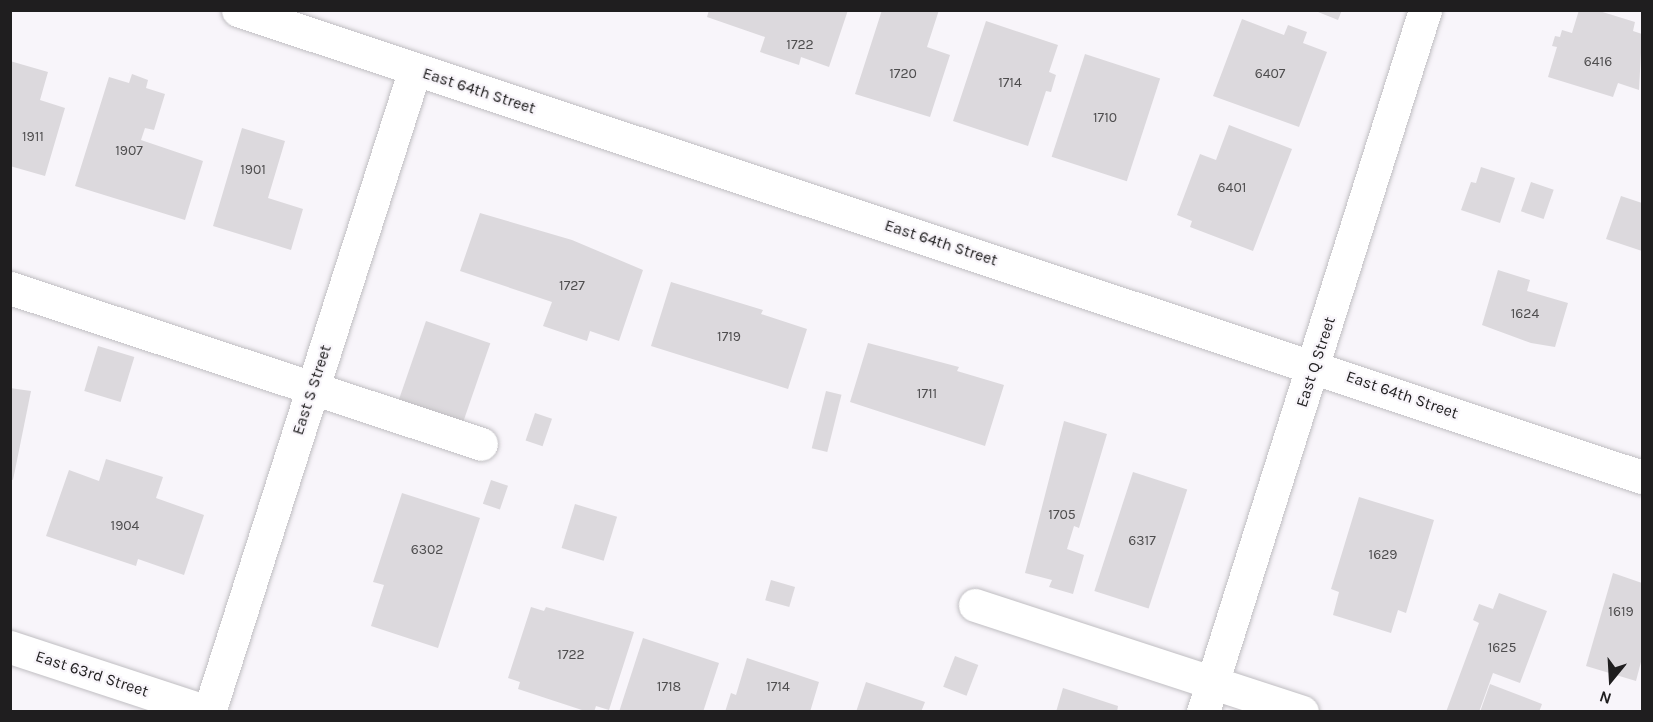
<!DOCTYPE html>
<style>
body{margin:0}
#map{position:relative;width:1653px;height:722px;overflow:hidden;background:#f8f5fa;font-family:Karla,sans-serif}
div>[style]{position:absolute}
.building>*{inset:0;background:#dcd9dd;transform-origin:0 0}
.roads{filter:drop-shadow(0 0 2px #c0bec2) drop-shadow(0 0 2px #c0bec2)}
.minor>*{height:33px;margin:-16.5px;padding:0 16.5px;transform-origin:16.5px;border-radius:16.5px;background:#fff}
span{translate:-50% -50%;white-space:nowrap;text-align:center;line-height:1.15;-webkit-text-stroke:4.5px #f8f5fa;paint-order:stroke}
.number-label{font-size:14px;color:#4e4d4e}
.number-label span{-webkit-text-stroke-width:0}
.street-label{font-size:16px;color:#1f1e1f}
.frame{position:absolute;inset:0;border:12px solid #1f1e1f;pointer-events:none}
.north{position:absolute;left:1581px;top:650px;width:60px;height:60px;-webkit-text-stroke:4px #f8f5fa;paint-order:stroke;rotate:198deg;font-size:16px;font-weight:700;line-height:24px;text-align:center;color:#1f1e1f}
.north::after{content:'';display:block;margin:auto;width:21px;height:27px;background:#1f1e1f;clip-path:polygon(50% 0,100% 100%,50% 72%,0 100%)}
</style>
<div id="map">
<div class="building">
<i style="clip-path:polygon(709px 10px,848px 10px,829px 67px,801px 57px,799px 65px,760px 52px,765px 37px,707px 17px)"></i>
<i style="clip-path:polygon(882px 10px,939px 10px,927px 47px,950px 55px,930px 117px,855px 94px)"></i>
<i style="clip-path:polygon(1313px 10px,1342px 10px,1338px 20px)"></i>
<i style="clip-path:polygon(1579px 10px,1596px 10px,1635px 22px,1633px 31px,1642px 34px,1639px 90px,1618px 83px,1613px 97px,1548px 77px,1557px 47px,1552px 46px,1555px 36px,1560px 37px,1562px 30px,1572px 33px)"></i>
<i style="clip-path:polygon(1242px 19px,1284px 35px,1288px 25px,1307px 32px,1303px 43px,1327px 52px,1299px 127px,1213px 96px)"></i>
<i style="clip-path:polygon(986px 21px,1058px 45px,1049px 72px,1056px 75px,1051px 92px,1046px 91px,1028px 146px,953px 121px)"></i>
<i style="left:1085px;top:54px;width:79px;height:108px;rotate:18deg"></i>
<i style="clip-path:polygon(10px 61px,48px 72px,40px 100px,65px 108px,45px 176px,10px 166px)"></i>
<i style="clip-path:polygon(132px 74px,148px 80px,146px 88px,165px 94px,154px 130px,145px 128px,141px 140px,203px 161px,185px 220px,75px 186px,109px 77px,129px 83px)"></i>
<i style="clip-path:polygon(1229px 125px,1292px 149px,1253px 251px,1190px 227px,1192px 221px,1177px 215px,1200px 154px,1216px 160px)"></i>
<i style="clip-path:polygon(242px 128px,285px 141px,268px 198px,303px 209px,291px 250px,213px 226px)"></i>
<i style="clip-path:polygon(1481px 167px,1515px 178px,1500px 223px,1461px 210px,1471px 182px,1476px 183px)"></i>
<i style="left:1531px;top:182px;width:24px;height:31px;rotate:19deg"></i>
<i style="clip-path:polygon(1621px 196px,1642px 203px,1642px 251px,1606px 239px)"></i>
<i style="clip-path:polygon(480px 213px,572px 240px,643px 270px,619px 341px,590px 331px,587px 341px,543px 326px,552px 302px,460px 271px)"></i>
<i style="clip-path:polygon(1498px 270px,1530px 280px,1527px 291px,1568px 303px,1555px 347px,1531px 343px,1482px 325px)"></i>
<i style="clip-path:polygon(671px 282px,763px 310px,761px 314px,807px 329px,788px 389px,651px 346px)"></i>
<i style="left:426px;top:321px;width:68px;height:91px;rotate:19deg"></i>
<i style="clip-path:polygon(868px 343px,959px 367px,957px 371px,1004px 385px,985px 446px,850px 402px)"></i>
<i style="left:98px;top:346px;width:38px;height:47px;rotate:17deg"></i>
<i style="clip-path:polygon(10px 388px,31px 391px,13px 480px,10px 479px)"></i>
<i style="left:826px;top:391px;width:16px;height:59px;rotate:14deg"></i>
<i style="left:535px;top:413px;width:18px;height:29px;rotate:19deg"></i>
<i style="clip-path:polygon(1064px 421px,1107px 434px,1079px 528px,1074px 526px,1067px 549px,1084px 555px,1073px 594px,1049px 587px,1052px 580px,1025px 573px)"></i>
<i style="clip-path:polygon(106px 459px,163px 477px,156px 498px,204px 515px,184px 575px,138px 559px,136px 566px,46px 536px,69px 470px,99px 481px)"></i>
<i style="left:1133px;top:472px;width:57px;height:125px;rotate:18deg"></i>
<i style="left:491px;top:480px;width:18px;height:25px;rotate:19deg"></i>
<i style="clip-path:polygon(402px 493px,480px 518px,438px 648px,371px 626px,384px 585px,373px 582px)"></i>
<i style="clip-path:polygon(1359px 497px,1434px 520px,1406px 613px,1398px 610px,1391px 633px,1333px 615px,1339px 592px,1331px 589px)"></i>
<i style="left:575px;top:504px;width:44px;height:46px;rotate:17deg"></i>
<i style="clip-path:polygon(1613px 573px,1642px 583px,1642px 658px,1636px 681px,1586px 666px)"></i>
<i style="left:771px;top:580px;width:25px;height:21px;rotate:16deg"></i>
<i style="clip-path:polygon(1499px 593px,1547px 611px,1520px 683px,1493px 673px,1479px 712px,1446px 712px,1479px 623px,1473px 620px,1479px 604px,1493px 609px)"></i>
<i style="clip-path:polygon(531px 607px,544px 611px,546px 607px,634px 632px,609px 710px,596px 706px,594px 712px,588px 712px,518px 689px,520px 682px,508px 678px)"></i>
<i style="clip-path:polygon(643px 638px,719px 663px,703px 712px,619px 712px)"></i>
<i style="left:955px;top:656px;width:25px;height:33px;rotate:21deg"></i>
<i style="clip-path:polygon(747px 658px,819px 682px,810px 712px,725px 712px,731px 693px,736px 695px)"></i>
<i style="clip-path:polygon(866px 682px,925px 702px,921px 712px,856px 712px)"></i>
<i style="clip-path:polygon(1490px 684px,1542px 704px,1539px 712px,1480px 712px)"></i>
<i style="clip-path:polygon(1063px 688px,1118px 706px,1117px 712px,1056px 712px)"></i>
</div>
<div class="roads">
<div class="minor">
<i style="left:238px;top:10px;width:1480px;rotate:18.4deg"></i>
<i style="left:10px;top:288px;width:496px;rotate:18.3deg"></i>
<i style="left:975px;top:605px;width:344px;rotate:18.1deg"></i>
<i style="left:10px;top:647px;width:208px;rotate:18.2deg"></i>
<i style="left:209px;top:712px;width:675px;rotate:-72.24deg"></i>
<i style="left:1203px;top:712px;width:736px;rotate:-72.45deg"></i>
</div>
</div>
<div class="number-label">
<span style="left:800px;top:45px">1722</span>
<span style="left:1598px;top:62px">6416</span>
<span style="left:903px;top:74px">1720</span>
<span style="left:1270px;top:74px">6407</span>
<span style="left:1010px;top:83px">1714</span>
<span style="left:1105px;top:118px">1710</span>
<span style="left:33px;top:137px">1911</span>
<span style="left:129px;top:151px">1907</span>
<span style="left:253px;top:170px">1901</span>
<span style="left:1232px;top:188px">6401</span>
<span style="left:572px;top:286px">1727</span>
<span style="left:1525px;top:314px">1624</span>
<span style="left:729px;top:337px">1719</span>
<span style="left:927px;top:394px">1711</span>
<span style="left:1062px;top:515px">1705</span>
<span style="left:125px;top:526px">1904</span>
<span style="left:1142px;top:541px">6317</span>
<span style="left:427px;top:550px">6302</span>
<span style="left:1383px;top:555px">1629</span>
<span style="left:1621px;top:612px">1619</span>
<span style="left:1502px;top:648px">1625</span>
<span style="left:571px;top:655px">1722</span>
<span style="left:669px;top:687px">1718</span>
<span style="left:778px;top:687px">1714</span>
</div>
<div class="street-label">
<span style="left:479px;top:91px;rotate:18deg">East 64th Street</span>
<span style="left:941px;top:243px;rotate:18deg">East 64th Street</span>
<span style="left:1316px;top:362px;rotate:-72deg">East Q Street</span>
<span style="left:312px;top:390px;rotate:-72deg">East S Street</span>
<span style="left:1402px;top:395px;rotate:19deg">East 64th Street</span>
<span style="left:92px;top:674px;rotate:18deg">East 63rd Street</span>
</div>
<div class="frame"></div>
<div class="north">N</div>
</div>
